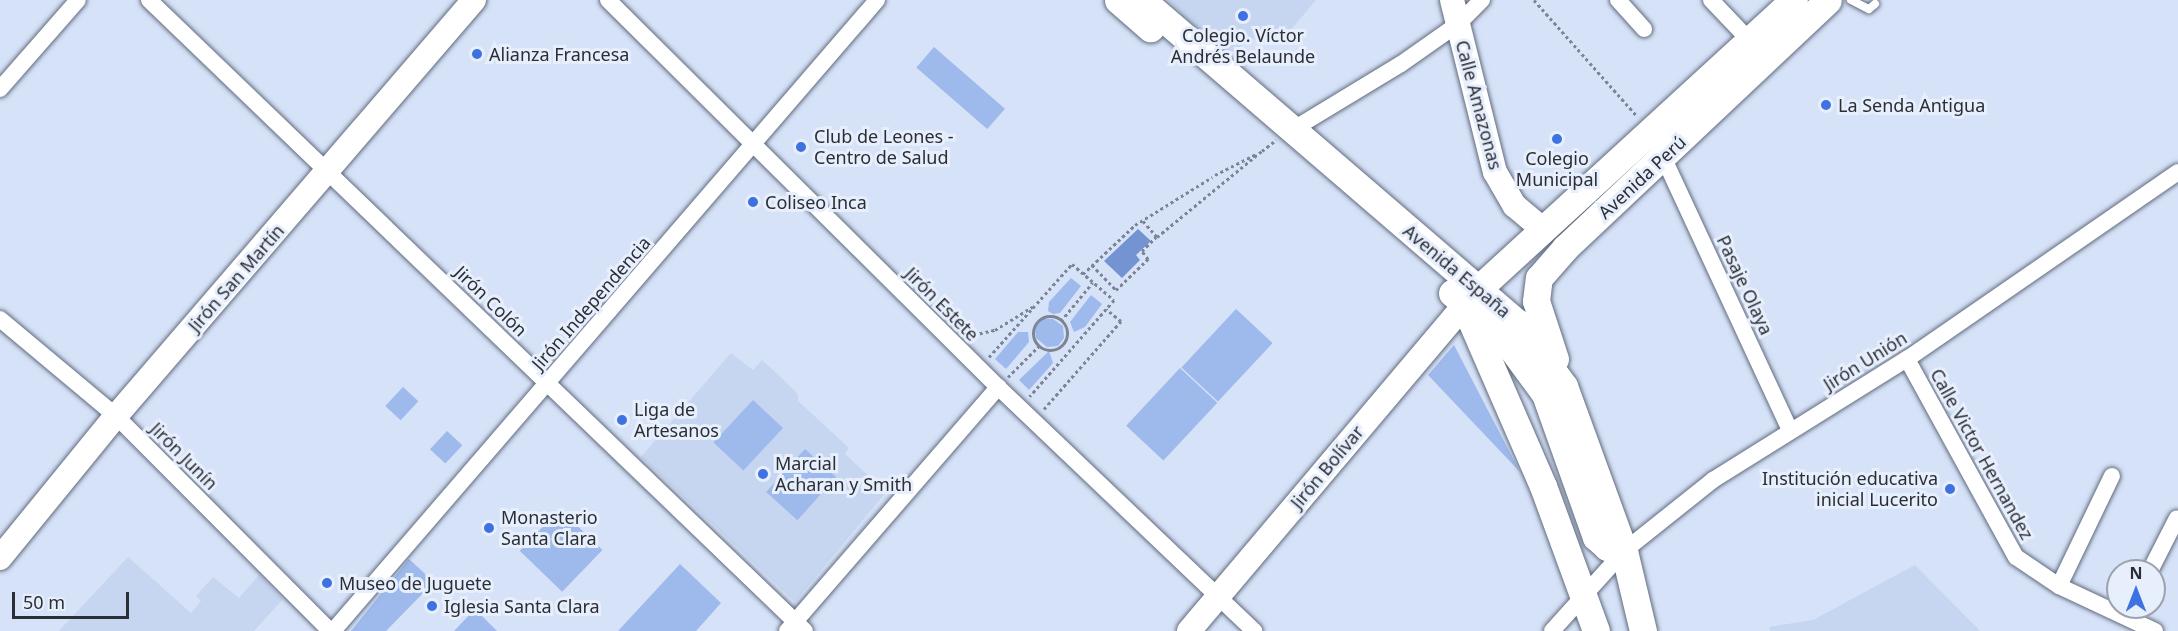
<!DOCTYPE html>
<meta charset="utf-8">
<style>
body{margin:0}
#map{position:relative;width:2178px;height:631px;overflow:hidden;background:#d6e2f8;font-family:"Noto Sans",sans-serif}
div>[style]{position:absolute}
.built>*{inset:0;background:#c6d5f0}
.green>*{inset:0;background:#9eb9ec;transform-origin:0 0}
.water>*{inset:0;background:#7393d3}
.path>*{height:3px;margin-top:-1.5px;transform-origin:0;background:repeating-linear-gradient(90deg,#7d8493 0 3px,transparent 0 6px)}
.path>.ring{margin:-1.5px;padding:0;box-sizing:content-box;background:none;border:3px solid #7d8493;border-radius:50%}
.roads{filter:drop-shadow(0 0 2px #616b7e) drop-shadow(0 0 2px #616b7e)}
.lane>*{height:8px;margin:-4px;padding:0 4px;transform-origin:4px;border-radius:4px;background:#fff}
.street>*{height:16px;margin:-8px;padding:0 8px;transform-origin:8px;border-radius:8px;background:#fff}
.secondary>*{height:24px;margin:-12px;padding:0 12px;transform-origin:12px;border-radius:12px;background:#fff}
.primary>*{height:27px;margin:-13.5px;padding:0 13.5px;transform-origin:13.5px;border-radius:13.5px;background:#fff}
.dots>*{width:16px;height:16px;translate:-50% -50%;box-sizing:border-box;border:3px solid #e8effc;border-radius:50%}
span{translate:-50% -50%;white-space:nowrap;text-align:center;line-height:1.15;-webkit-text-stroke:6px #e8effc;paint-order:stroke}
.poi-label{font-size:18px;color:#2a2e36}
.left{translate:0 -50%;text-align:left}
.right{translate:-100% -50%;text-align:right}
.street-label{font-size:18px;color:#2a2e36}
.north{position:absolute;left:2106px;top:559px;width:60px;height:60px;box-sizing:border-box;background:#e8effc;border:2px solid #9ca2ad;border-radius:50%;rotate:0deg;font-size:16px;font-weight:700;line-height:24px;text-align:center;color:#2a2e36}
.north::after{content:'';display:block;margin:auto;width:21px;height:27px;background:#3e71e1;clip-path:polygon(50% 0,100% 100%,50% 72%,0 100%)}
.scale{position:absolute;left:12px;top:592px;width:117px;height:27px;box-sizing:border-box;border:3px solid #2a2e36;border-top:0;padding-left:8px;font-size:18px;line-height:21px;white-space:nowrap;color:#2a2e36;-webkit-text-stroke:4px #e8effc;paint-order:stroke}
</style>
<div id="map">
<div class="built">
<i style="clip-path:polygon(1168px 0,1316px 0,1289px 32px,1250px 39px,1227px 57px)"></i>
<i style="clip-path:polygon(731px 353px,753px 370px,762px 360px,771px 368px,798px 394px,798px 401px,849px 448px,845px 454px,886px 492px,795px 602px,641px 457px)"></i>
<i style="clip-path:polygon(128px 557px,191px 613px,201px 601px,196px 596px,213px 577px,239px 598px,259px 575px,283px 599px,254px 631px,59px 631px)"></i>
<i style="clip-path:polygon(1915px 565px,1980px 631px,1770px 631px,1769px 627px,1813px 620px)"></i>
</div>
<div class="green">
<i style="left:934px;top:47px;width:94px;height:27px;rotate:41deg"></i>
<i style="clip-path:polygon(1071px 278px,1081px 286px,1060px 313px,1053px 314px,1048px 311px,1049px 302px)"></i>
<i style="clip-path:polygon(1091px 295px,1102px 304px,1085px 327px,1074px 332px,1070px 322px)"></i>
<i style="left:1236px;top:309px;width:50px;height:80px;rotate:43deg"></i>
<i style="clip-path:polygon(1042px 319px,1053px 319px,1063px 326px,1064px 338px,1058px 346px,1047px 347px,1036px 338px,1035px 328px)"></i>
<i style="clip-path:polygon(1018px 332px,1028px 332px,1029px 342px,1006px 369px,995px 359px)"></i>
<i style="clip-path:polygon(1454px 345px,1520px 472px,1428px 375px)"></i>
<i style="clip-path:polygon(1049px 351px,1053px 363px,1029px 390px,1019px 380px)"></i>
<i style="left:1180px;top:368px;width:51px;height:79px;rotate:43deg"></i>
<i style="left:403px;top:387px;width:21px;height:26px;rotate:43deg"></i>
<i style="left:753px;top:400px;width:41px;height:58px;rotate:43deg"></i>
<i style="left:447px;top:431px;width:21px;height:25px;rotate:43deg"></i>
<i style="left:805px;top:449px;width:42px;height:58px;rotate:42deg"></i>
<i style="left:560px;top:509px;width:59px;height:58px;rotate:44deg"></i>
<i style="clip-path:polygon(409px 559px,434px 582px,386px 631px,351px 631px)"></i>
<i style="clip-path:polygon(680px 564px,721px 603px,696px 631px,618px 631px)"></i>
<i style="clip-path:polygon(475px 609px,497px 631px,454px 631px)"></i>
</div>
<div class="water">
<i style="clip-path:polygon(1138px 229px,1151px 241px,1136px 255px,1140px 260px,1122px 278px,1104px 261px)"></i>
</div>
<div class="path">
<i style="left:1534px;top:0;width:154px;rotate:48.4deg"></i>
<i style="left:1262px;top:151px;width:18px;rotate:-38deg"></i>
<i style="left:1215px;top:175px;width:46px;rotate:-27.1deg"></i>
<i style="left:1143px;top:221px;width:21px;rotate:49deg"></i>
<i style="left:1157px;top:237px;width:137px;rotate:-39.4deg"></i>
<i style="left:1092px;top:265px;width:35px;rotate:46deg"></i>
<i style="left:1116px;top:290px;width:45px;rotate:-44.1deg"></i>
<i style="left:1148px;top:259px;width:10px;rotate:-127deg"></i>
<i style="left:1142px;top:251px;width:20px;rotate:-45deg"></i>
<i style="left:1083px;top:274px;width:71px;rotate:-43.3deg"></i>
<i style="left:1135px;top:225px;width:91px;rotate:-31.9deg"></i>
<i class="ring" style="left:1033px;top:316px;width:31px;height:31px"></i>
<i style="left:1061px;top:321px;width:50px;rotate:-50.6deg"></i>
<i style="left:968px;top:336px;width:28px;rotate:-13deg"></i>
<i style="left:995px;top:330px;width:44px;rotate:-31.9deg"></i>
<i style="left:989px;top:357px;width:125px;rotate:-48.3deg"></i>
<i style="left:1072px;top:264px;width:55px;rotate:40.6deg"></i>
<i style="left:1114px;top:300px;width:128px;rotate:131.2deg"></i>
<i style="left:1008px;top:377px;width:44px;rotate:-45deg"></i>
<i style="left:1044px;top:409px;width:117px;rotate:-48.8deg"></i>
<i style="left:1121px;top:321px;width:19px;rotate:-141deg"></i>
</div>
<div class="roads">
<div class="lane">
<i style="left:1851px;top:0;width:20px;rotate:27deg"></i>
<i style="left:1869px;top:9px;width:8px;rotate:-40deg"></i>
</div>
<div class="street">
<i style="left:149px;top:0;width:910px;rotate:43.89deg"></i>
<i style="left:608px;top:0;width:549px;rotate:44.78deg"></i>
<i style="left:998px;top:387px;width:354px;rotate:43.6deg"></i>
<i style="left:1618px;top:0;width:39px;rotate:48deg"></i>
<i style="left:1711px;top:0;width:57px;rotate:46.4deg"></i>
<i style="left:0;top:89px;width:118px;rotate:-48.8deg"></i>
<i style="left:1292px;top:130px;width:127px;rotate:-31.2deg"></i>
<i style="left:1401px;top:64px;width:70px;rotate:-35.1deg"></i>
<i style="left:1458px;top:24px;width:34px;rotate:-45deg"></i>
<i style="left:1659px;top:148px;width:311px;rotate:65.1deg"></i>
<i style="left:0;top:319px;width:151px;rotate:39.9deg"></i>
<i style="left:116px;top:416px;width:303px;rotate:45.1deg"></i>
<i style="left:1907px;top:359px;width:226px;rotate:61.2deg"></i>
<i style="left:2016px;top:557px;width:52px;rotate:34deg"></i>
<i style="left:2059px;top:586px;width:106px;rotate:25.1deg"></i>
<i style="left:2150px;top:571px;width:59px;rotate:-63deg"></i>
<i style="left:2059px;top:586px;width:122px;rotate:-64.3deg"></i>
<i style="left:333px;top:631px;width:833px;rotate:-49.23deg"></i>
<i style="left:787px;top:631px;width:323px;rotate:-49.1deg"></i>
<i style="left:1552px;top:631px;width:108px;rotate:-48deg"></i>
<i style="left:1624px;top:551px;width:114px;rotate:-38.6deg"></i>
<i style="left:1713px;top:480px;width:229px;rotate:-32deg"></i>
<i style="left:1907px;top:359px;width:329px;rotate:-34.6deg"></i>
</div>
<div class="secondary">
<i style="left:1452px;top:0;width:177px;rotate:76deg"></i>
<i style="left:1495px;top:172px;width:39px;rotate:60deg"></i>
<i style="left:1515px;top:206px;width:38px;rotate:40deg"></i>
<i style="left:0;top:558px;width:183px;rotate:-50.8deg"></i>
<i style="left:116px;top:416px;width:549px;rotate:-49.29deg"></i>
<i style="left:1189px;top:631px;width:445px;rotate:-49.8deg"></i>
</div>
<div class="primary">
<i style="left:1118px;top:0;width:43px;rotate:41.2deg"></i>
<i style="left:1142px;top:0;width:496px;rotate:40.7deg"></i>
<i style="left:1518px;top:323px;width:78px;rotate:53.9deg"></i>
<i style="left:1564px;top:386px;width:176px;rotate:70deg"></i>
<i style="left:1624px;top:551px;width:82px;rotate:76.6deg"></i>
<i style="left:1477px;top:290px;width:430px;rotate:-42.5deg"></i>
<i style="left:1452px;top:293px;width:67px;rotate:40.8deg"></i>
<i style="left:1503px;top:337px;width:71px;rotate:53.6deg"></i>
<i style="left:1545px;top:394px;width:152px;rotate:70.4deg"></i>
<i style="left:1596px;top:537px;width:15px;rotate:42deg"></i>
<i style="left:1607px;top:547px;width:17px;rotate:13deg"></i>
<i style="left:1466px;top:309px;width:193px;rotate:66.5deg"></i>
<i style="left:1543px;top:486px;width:154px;rotate:69.9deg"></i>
<i style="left:1555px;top:359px;width:61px;rotate:-108.1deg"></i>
<i style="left:1536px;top:301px;width:23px;rotate:-83deg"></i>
<i style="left:1539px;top:278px;width:40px;rotate:-49deg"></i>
<i style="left:1565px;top:248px;width:361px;rotate:-43.3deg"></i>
</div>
</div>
<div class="dots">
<i style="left:1243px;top:16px;background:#3e71e1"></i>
<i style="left:477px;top:54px;background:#3e71e1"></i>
<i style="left:1826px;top:105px;background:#3e71e1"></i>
<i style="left:1557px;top:139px;background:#3e71e1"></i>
<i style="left:801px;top:147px;background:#3e71e1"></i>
<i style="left:753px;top:202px;background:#3e71e1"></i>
<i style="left:622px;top:420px;background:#3e71e1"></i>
<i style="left:763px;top:474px;background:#3e71e1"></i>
<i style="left:1950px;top:489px;background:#3e71e1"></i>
<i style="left:489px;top:528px;background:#3e71e1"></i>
<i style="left:327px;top:583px;background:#3e71e1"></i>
<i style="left:432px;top:606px;background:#3e71e1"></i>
</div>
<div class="poi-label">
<span style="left:1243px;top:46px">Colegio. Víctor<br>Andrés Belaunde</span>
<span class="left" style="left:489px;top:54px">Alianza Francesa</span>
<span class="left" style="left:1838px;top:105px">La Senda Antigua</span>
<span class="left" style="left:814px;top:147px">Club de Leones -<br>Centro de Salud</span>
<span style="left:1557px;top:169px">Colegio<br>Municipal</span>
<span class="left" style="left:765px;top:202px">Coliseo Inca</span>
<span class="left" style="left:634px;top:420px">Liga de<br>Artesanos</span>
<span class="left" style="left:775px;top:474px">Marcial<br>Acharan y Smith</span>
<span class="right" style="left:1938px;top:489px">Institución educativa<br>inicial Lucerito</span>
<span class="left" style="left:501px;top:528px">Monasterio<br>Santa Clara</span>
<span class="left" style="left:339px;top:583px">Museo de Juguete</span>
<span class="left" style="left:444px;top:606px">Iglesia Santa Clara</span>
</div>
<div class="street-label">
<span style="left:1479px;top:105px;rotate:75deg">Calle Amazonas</span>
<span style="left:1642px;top:177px;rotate:-43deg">Avenida Perú</span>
<span style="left:1457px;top:271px;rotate:40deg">Avenida España</span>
<span style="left:236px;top:278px;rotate:-49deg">Jirón San Martín</span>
<span style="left:1745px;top:285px;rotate:65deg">Pasaje Olaya</span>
<span style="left:491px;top:301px;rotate:44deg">Jirón Colón</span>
<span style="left:591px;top:303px;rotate:-49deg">Jirón Independencia</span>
<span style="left:942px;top:304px;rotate:45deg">Jirón Estete</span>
<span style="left:1865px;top:361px;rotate:-32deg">Jirón Unión</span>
<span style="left:1982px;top:454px;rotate:61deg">Calle Victor Hernandez</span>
<span style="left:184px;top:456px;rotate:45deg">Jirón Junín</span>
<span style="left:1327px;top:467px;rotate:-50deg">Jirón Bolívar</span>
</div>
<div class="north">N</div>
<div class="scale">50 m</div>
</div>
